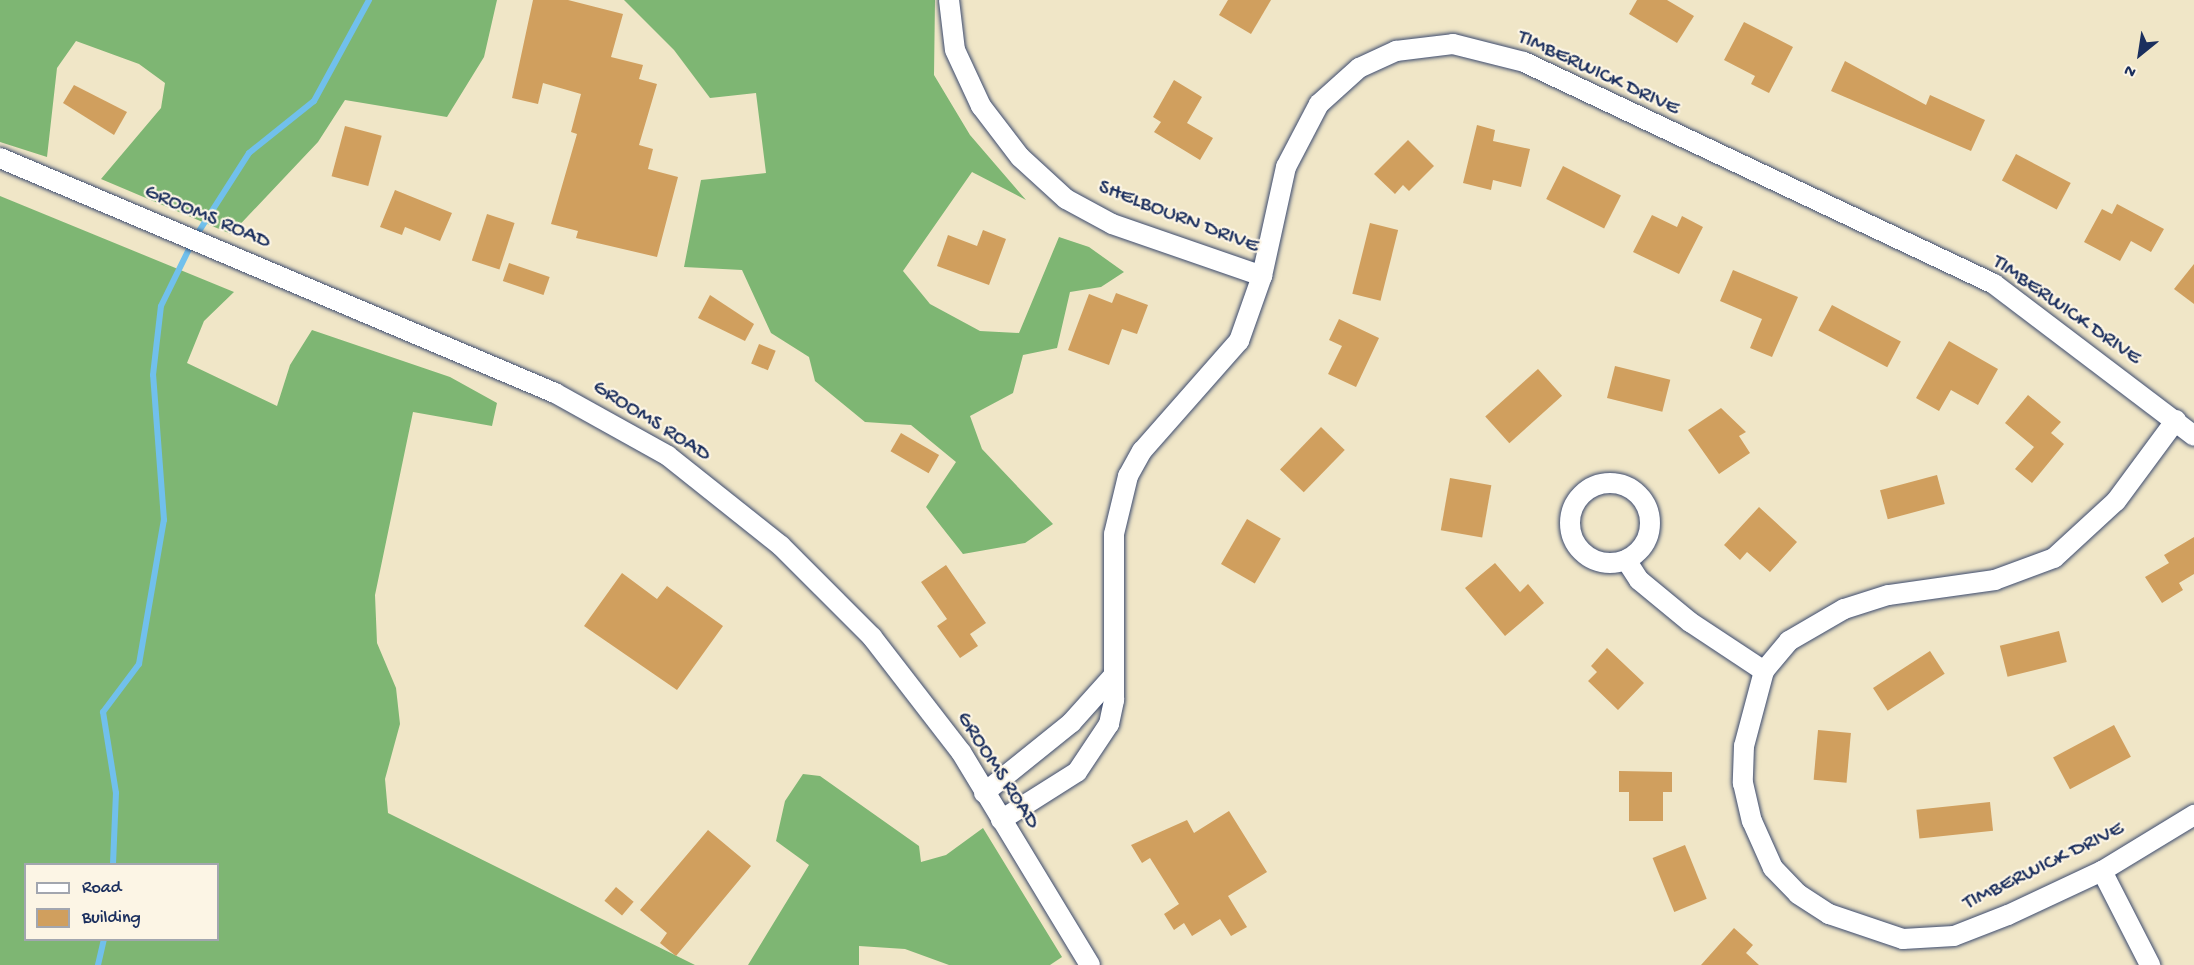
<!DOCTYPE html>
<style>
body{margin:0}
#map{position:relative;width:2194px;height:965px;overflow:hidden;background:#f0e6c7;font-family:"Gochi Hand",sans-serif}
div>[style]{position:absolute}
.forest>*{inset:0;background:#7eb673}
.stream>*{height:6px;margin:-3px;padding:0 3px;transform-origin:3px;border-radius:3px;background:#71c0ec}
.building>*{inset:0;background:#d09f5e;transform-origin:0 0}
.roads{filter:drop-shadow(0 0 2px #3b4a6e) drop-shadow(0 0 2px #3b4a6e)}
.minor>*{height:20px;margin:-10px;padding:0 10px;transform-origin:10px;border-radius:10px;background:#fff}
.minor>.ring{margin:-10px;padding:0;box-sizing:content-box;background:none;border:20px solid #fff;border-radius:50%}
span{translate:-50% -50%;white-space:nowrap;text-align:center;line-height:1.15;-webkit-text-stroke:4.5px #fcf5e5;paint-order:stroke}
.street-label{font-size:22px;color:#1b2f5e}
.legend{position:absolute;left:24px;top:863px;width:195px;height:78px;box-sizing:border-box;background:#fcf5e5;border:2px solid #a2a6af;margin:0;padding:8px 10px;list-style:none;font-size:18px;color:#1b2f5e}
.legend li{display:flex;align-items:center;gap:12px;height:30px}
.legend b{width:30px;border:2px solid #a2a6af}
.north{position:absolute;left:2110px;top:24px;width:60px;height:60px;-webkit-text-stroke:4px #fcf5e5;paint-order:stroke;rotate:210deg;font-size:16px;font-weight:700;line-height:24px;text-align:center;color:#1b2f5e}
.north::after{content:'';display:block;margin:auto;width:21px;height:27px;background:#1b2f5e;clip-path:polygon(50% 0,100% 100%,50% 72%,0 100%)}
</style>
<div id="map">
<div class="forest">
<i style="clip-path:polygon(0 0,497px 0,484px 57px,447px 117px,345px 100px,318px 142px,231px 234px,101px 179px,161px 108px,165px 83px,139px 64px,76px 41px,57px 68px,47px 157px,0 142px)"></i>
<i style="clip-path:polygon(624px 0,935px 0,934px 75px,970px 135px,1026px 200px,972px 172px,903px 271px,930px 304px,980px 331px,1019px 333px,1059px 237px,1089px 247px,1124px 272px,1101px 287px,1070px 292px,1057px 348px,1023px 355px,1013px 393px,970px 416px,982px 449px,1053px 524px,1025px 543px,963px 554px,926px 507px,956px 462px,911px 425px,865px 422px,815px 381px,809px 357px,771px 333px,742px 270px,684px 267px,701px 180px,766px 173px,756px 93px,710px 98px,674px 50px)"></i>
<i style="clip-path:polygon(evenodd,0 196px,234px 292px,204px 321px,187px 363px,277px 406px,290px 365px,312px 330px,450px 377px,497px 403px,492px 426px,413px 412px,375px 595px,377px 643px,396px 688px,400px 724px,385px 779px,388px 813px,695px 965px,0 965px,0 196px,26px 864px,218px 864px,218px 940px,26px 940px,26px 864px)"></i>
<i style="clip-path:polygon(803px 774px,820px 776px,919px 846px,921px 862px,946px 855px,983px 828px,1062px 957px,1050px 965px,949px 965px,905px 949px,859px 946px,859px 965px,748px 965px,809px 865px,776px 841px,785px 801px)"></i>
</div>
<div class="stream">
<i style="left:113px;top:864px;width:71px;rotate:-87.6deg"></i>
<i style="left:116px;top:793px;width:82px;rotate:-99.1deg"></i>
<i style="left:103px;top:712px;width:60px;rotate:-53.1deg"></i>
<i style="left:139px;top:664px;width:146px;rotate:-80.2deg"></i>
<i style="left:164px;top:520px;width:145px;rotate:-94.3deg"></i>
<i style="left:153px;top:375px;width:69px;rotate:-83.4deg"></i>
<i style="left:161px;top:306px;width:75px;rotate:-63.8deg"></i>
<i style="left:194px;top:239px;width:102px;rotate:-57.4deg"></i>
<i style="left:249px;top:153px;width:83px;rotate:-38.7deg"></i>
<i style="left:314px;top:101px;width:115px;rotate:-61.4deg"></i>
<i style="left:98px;top:965px;width:26px;rotate:-77deg"></i>
</div>
<div class="building">
<i style="clip-path:polygon(533px 0,568px 0,623px 14px,611px 57px,643px 65px,639px 79px,657px 84px,639px 145px,653px 149px,648px 169px,678px 177px,657px 257px,576px 238px,578px 231px,551px 224px,577px 134px,571px 132px,581px 94px,543px 83px,538px 104px,512px 98px)"></i>
<i style="clip-path:polygon(1228px 0,1271px 0,1251px 34px,1219px 15px)"></i>
<i style="clip-path:polygon(1637px 0,1667px 0,1694px 16px,1677px 43px,1629px 14px)"></i>
<i style="clip-path:polygon(1744px 22px,1793px 47px,1769px 93px,1751px 84px,1755px 76px,1724px 60px)"></i>
<i style="clip-path:polygon(1845px 61px,1926px 105px,1930px 95px,1985px 120px,1971px 151px,1831px 91px)"></i>
<i style="clip-path:polygon(1174px 80px,1202px 97px,1187px 123px,1213px 138px,1200px 160px,1154px 132px,1161px 122px,1153px 117px)"></i>
<i style="clip-path:polygon(74px 85px,127px 112px,114px 135px,63px 103px)"></i>
<i style="clip-path:polygon(1477px 125px,1495px 130px,1493px 141px,1530px 149px,1521px 187px,1493px 180px,1491px 190px,1463px 183px)"></i>
<i style="left:345px;top:126px;width:38px;height:52px;rotate:15deg"></i>
<i style="clip-path:polygon(1408px 140px,1434px 166px,1409px 191px,1403px 185px,1395px 194px,1374px 174px)"></i>
<i style="left:2016px;top:154px;width:62px;height:30px;rotate:28deg"></i>
<i style="left:1563px;top:166px;width:65px;height:37px;rotate:27deg"></i>
<i style="clip-path:polygon(395px 190px,452px 213px,440px 241px,405px 227px,402px 235px,380px 227px)"></i>
<i style="clip-path:polygon(2117px 204px,2164px 229px,2151px 252px,2131px 241px,2120px 261px,2084px 242px,2102px 209px,2112px 214px)"></i>
<i style="left:487px;top:214px;width:29px;height:49px;rotate:18deg"></i>
<i style="clip-path:polygon(1652px 215px,1677px 227px,1682px 216px,1703px 227px,1679px 274px,1633px 252px)"></i>
<i style="left:1370px;top:223px;width:29px;height:73px;rotate:14deg"></i>
<i style="clip-path:polygon(983px 230px,1006px 239px,989px 285px,937px 266px,948px 235px,977px 246px)"></i>
<i style="left:509px;top:263px;width:43px;height:19px;rotate:19deg"></i>
<i style="clip-path:polygon(2194px 264px,2194px 304px,2174px 289px)"></i>
<i style="clip-path:polygon(1733px 270px,1798px 297px,1772px 357px,1750px 348px,1762px 319px,1720px 301px)"></i>
<i style="clip-path:polygon(1116px 293px,1148px 305px,1137px 334px,1122px 329px,1109px 365px,1068px 350px,1089px 294px,1112px 303px)"></i>
<i style="clip-path:polygon(710px 295px,754px 324px,745px 341px,698px 318px)"></i>
<i style="left:1832px;top:305px;width:78px;height:29px;rotate:28deg"></i>
<i style="clip-path:polygon(1339px 319px,1379px 338px,1356px 387px,1328px 374px,1342px 346px,1329px 340px)"></i>
<i style="clip-path:polygon(1949px 341px,1998px 369px,1978px 405px,1951px 390px,1939px 411px,1916px 398px)"></i>
<i style="left:759px;top:344px;width:18px;height:21px;rotate:22deg"></i>
<i style="left:1615px;top:366px;width:57px;height:33px;rotate:14deg"></i>
<i style="left:1538px;top:369px;width:36px;height:71px;rotate:48deg"></i>
<i style="clip-path:polygon(2028px 395px,2061px 422px,2051px 433px,2064px 444px,2032px 483px,2015px 469px,2034px 447px,2005px 423px)"></i>
<i style="clip-path:polygon(1721px 408px,1746px 432px,1739px 436px,1750px 453px,1719px 474px,1688px 430px)"></i>
<i style="left:1321px;top:427px;width:33px;height:59px;rotate:44deg"></i>
<i style="left:901px;top:433px;width:44px;height:21px;rotate:30deg"></i>
<i style="left:1937px;top:475px;width:30px;height:59px;rotate:75deg"></i>
<i style="left:1450px;top:478px;width:42px;height:53px;rotate:10deg"></i>
<i style="clip-path:polygon(1759px 507px,1797px 542px,1770px 572px,1747px 552px,1740px 560px,1724px 545px)"></i>
<i style="left:1247px;top:519px;width:39px;height:52px;rotate:30deg"></i>
<i style="clip-path:polygon(2194px 537px,2194px 574px,2179px 583px,2183px 590px,2162px 603px,2145px 577px,2169px 563px,2164px 555px)"></i>
<i style="clip-path:polygon(1495px 563px,1520px 592px,1528px 584px,1544px 603px,1505px 636px,1465px 588px)"></i>
<i style="clip-path:polygon(946px 565px,986px 623px,970px 634px,978px 646px,960px 658px,937px 626px,947px 619px,921px 582px)"></i>
<i style="clip-path:polygon(622px 573px,657px 599px,667px 586px,723px 626px,677px 690px,584px 626px)"></i>
<i style="left:2059px;top:631px;width:32px;height:61px;rotate:76deg"></i>
<i style="clip-path:polygon(1607px 648px,1644px 683px,1618px 710px,1588px 681px,1597px 672px,1591px 666px)"></i>
<i style="left:1930px;top:651px;width:27px;height:68px;rotate:57deg"></i>
<i style="left:2114px;top:725px;width:36px;height:69px;rotate:62deg"></i>
<i style="left:1818px;top:730px;width:33px;height:50px;rotate:5deg"></i>
<i style="clip-path:polygon(1619px 771px,1672px 772px,1672px 792px,1663px 792px,1663px 821px,1629px 821px,1629px 792px,1619px 792px)"></i>
<i style="left:1990px;top:802px;width:29px;height:74px;rotate:84deg"></i>
<i style="clip-path:polygon(1229px 811px,1267px 872px,1228px 896px,1247px 927px,1231px 936px,1220px 919px,1192px 936px,1184px 923px,1174px 930px,1164px 914px,1179px 904px,1150px 858px,1142px 863px,1131px 845px,1187px 820px,1194px 833px)"></i>
<i style="clip-path:polygon(708px 830px,751px 866px,676px 956px,660px 943px,667px 933px,640px 910px)"></i>
<i style="left:1685px;top:845px;width:58px;height:35px;rotate:68deg"></i>
<i style="left:616px;top:887px;width:23px;height:18px;rotate:40deg"></i>
<i style="clip-path:polygon(1734px 928px,1753px 945px,1746px 953px,1759px 965px,1701px 965px)"></i>
</div>
<div class="roads">
<div class="minor">
<i style="left:949px;top:0;width:50px;rotate:83.2deg"></i>
<i style="left:955px;top:50px;width:62px;rotate:65.1deg"></i>
<i style="left:981px;top:106px;width:64px;rotate:52.6deg"></i>
<i style="left:1020px;top:157px;width:62px;rotate:42.4deg"></i>
<i style="left:1066px;top:199px;width:52px;rotate:28.5deg"></i>
<i style="left:1112px;top:224px;width:159px;rotate:19.1deg"></i>
<i style="left:0;top:158px;width:603px;rotate:22.95deg"></i>
<i style="left:555px;top:393px;width:129px;rotate:29.1deg"></i>
<i style="left:668px;top:456px;width:144px;rotate:38.5deg"></i>
<i style="left:781px;top:546px;width:129px;rotate:45deg"></i>
<i style="left:872px;top:637px;width:145px;rotate:52.3deg"></i>
<i style="left:961px;top:752px;width:249px;rotate:58.8deg"></i>
<i style="left:2176px;top:420px;width:101px;rotate:126.5deg"></i>
<i style="left:2116px;top:501px;width:84px;rotate:137.4deg"></i>
<i style="left:2054px;top:558px;width:63px;rotate:159.6deg"></i>
<i style="left:1995px;top:580px;width:108px;rotate:172deg"></i>
<i style="left:1888px;top:595px;width:46px;rotate:162.3deg"></i>
<i style="left:1844px;top:609px;width:64px;rotate:149.8deg"></i>
<i style="left:1789px;top:641px;width:39px;rotate:130deg"></i>
<i style="left:1764px;top:671px;width:78px;rotate:104.9deg"></i>
<i style="left:1744px;top:746px;width:37px;rotate:92deg"></i>
<i style="left:1743px;top:783px;width:39px;rotate:77deg"></i>
<i style="left:1752px;top:821px;width:51px;rotate:65.9deg"></i>
<i style="left:1773px;top:868px;width:36px;rotate:46deg"></i>
<i style="left:1798px;top:894px;width:37px;rotate:33deg"></i>
<i style="left:1829px;top:914px;width:78px;rotate:18.7deg"></i>
<i style="left:1903px;top:939px;width:51px;rotate:-3.4deg"></i>
<i style="left:1954px;top:936px;width:58px;rotate:-21.3deg"></i>
<i style="left:2008px;top:915px;width:104px;rotate:-25.1deg"></i>
<i style="left:2102px;top:871px;width:108px;rotate:-31.3deg"></i>
<i class="ring" style="left:1570px;top:483px;width:60px;height:60px"></i>
<i style="left:1626px;top:560px;width:24px;rotate:57deg"></i>
<i style="left:1639px;top:580px;width:66px;rotate:39.5deg"></i>
<i style="left:1690px;top:622px;width:89px;rotate:33.5deg"></i>
<i style="left:984px;top:793px;width:112px;rotate:-38.8deg"></i>
<i style="left:1071px;top:723px;width:64px;rotate:-48.1deg"></i>
<i style="left:1001px;top:820px;width:90px;rotate:-32.3deg"></i>
<i style="left:1077px;top:772px;width:58px;rotate:-56.3deg"></i>
<i style="left:1109px;top:724px;width:25px;rotate:-78deg"></i>
<i style="left:1114px;top:700px;width:166px;rotate:-90deg"></i>
<i style="left:1114px;top:534px;width:60px;rotate:-76.4deg"></i>
<i style="left:1128px;top:476px;width:29px;rotate:-61deg"></i>
<i style="left:1142px;top:451px;width:147px;rotate:-48.6deg"></i>
<i style="left:1239px;top:341px;width:69px;rotate:-70.5deg"></i>
<i style="left:1262px;top:276px;width:112px;rotate:-77.6deg"></i>
<i style="left:1286px;top:167px;width:71px;rotate:-62.4deg"></i>
<i style="left:1319px;top:104px;width:54px;rotate:-42deg"></i>
<i style="left:1359px;top:68px;width:41px;rotate:-24.7deg"></i>
<i style="left:1396px;top:51px;width:57px;rotate:-7deg"></i>
<i style="left:1453px;top:44px;width:73px;rotate:14.2deg"></i>
<i style="left:1524px;top:62px;width:520px;rotate:25.28deg"></i>
<i style="left:1994px;top:284px;width:251px;rotate:37.2deg"></i>
<i style="left:2102px;top:871px;width:106px;rotate:62.9deg"></i>
</div>
</div>
<div class="street-label">
<span style="left:1598px;top:74px;rotate:25deg">TIMBERWICK DRIVE</span>
<span style="left:207px;top:218px;rotate:23deg">GROOMS ROAD</span>
<span style="left:1178px;top:218px;rotate:21deg">SHELBOURN DRIVE</span>
<span style="left:2066px;top:311px;rotate:35deg">TIMBERWICK DRIVE</span>
<span style="left:651px;top:422px;rotate:32deg">GROOMS ROAD</span>
<span style="left:997px;top:771px;rotate:57deg">GROOMS ROAD</span>
<span style="left:2044px;top:867px;rotate:-26deg">TIMBERWICK DRIVE</span>
</div>
<ul class="legend">
<li><b style="height:8px;background:#fff"></b>Road</li>
<li><b style="height:16px;background:#d09f5e"></b>Building</li>
</ul>
<div class="north">N</div>
</div>
